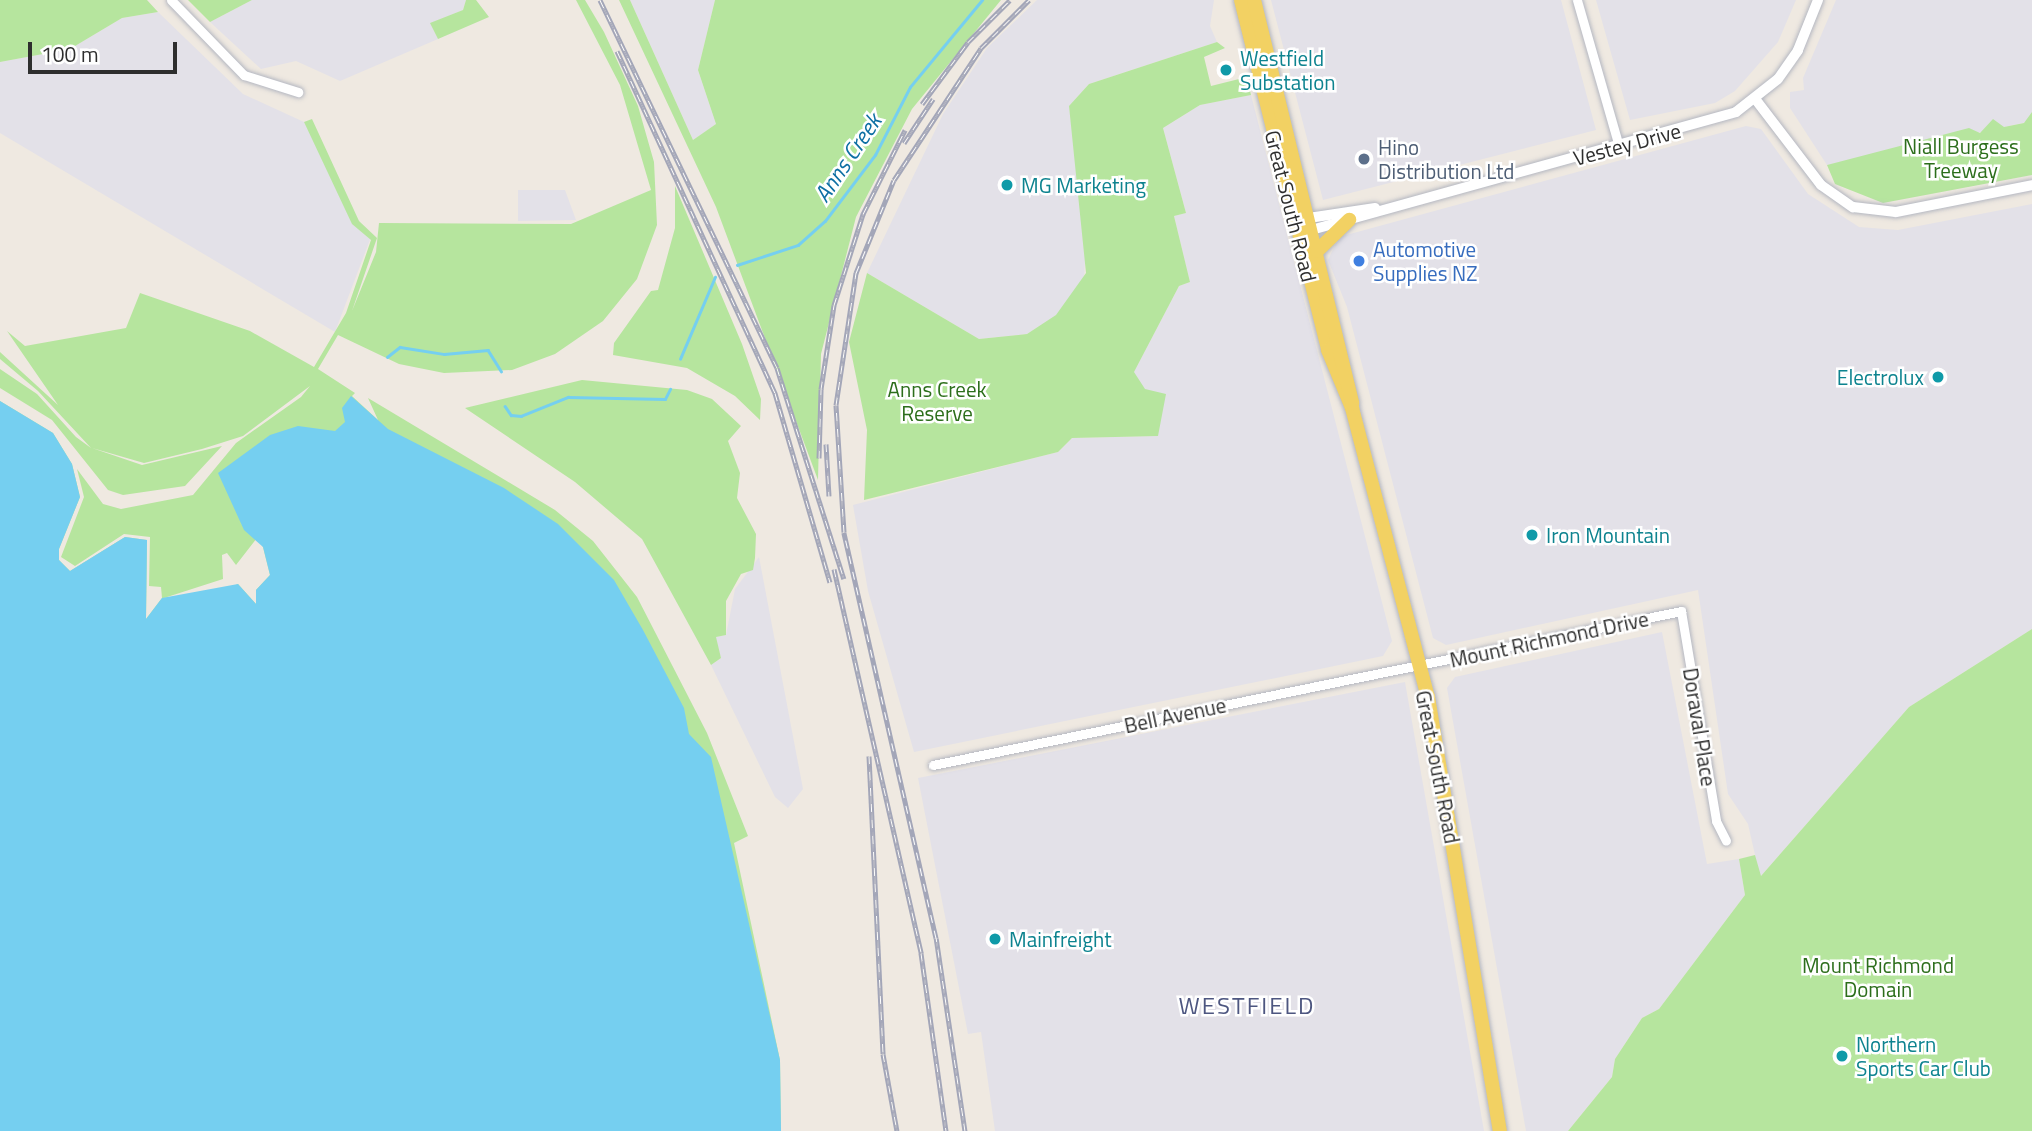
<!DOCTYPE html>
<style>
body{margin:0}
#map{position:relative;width:2032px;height:1131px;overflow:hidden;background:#efe9e1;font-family:"Titillium Web",sans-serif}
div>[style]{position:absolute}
.industrial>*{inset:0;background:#e3e1e8}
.green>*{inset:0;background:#b6e59e}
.water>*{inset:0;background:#75cff0}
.stream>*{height:2.5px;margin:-1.25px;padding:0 1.25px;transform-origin:1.25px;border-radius:1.25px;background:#75cff0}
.roads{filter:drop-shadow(0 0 2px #b4b7c1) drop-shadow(0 0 2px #b4b7c1)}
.minor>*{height:9px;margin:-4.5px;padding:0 4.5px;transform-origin:4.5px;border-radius:4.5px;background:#fff}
.tertiary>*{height:10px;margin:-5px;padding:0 5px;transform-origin:5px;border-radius:5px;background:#fff}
.primary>*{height:14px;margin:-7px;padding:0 7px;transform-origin:7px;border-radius:7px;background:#f2d163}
.rail>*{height:5px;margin-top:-2.5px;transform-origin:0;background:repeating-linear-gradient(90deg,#fff 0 8px,#a3a6b8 0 16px);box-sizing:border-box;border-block:2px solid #a3a6b8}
.dots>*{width:19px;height:19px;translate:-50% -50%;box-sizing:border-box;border:4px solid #fff;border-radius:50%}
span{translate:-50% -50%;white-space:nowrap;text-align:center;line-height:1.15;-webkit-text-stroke:5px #fff;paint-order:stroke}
.culture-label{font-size:21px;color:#0d838f}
.left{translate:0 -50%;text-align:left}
.right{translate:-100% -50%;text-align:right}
.street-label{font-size:21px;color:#2e2e2e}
.park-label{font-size:21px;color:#2c6e1b}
.service-label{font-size:21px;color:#4e5e75}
.shop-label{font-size:21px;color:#366cbe}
.water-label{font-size:23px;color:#0d6fa3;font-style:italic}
.quarter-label{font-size:24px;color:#4d5680;letter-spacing:2px}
.scale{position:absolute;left:28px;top:42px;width:149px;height:32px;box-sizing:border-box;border:4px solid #2e2e2e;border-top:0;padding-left:9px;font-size:21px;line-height:24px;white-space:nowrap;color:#2e2e2e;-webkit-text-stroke:5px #fff;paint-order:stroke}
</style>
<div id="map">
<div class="industrial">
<i style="clip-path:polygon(252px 0,466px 0,463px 10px,431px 23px,438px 39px,340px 81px,296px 61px,261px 69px,210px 22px)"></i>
<i style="clip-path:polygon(630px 0,715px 0,698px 70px,716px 124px,693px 140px)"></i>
<i style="clip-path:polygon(1037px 0,1214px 0,1210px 26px,1217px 42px,1089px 84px,1069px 106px,1086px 240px,1084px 281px,1057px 315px,1027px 334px,979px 339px,867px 273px,943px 114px,987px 48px)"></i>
<i style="clip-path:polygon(1271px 0,1561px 0,1596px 130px,1323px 200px)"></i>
<i style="clip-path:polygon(1596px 0,1796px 0,1778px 42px,1735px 91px,1715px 103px,1630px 120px)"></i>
<i style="clip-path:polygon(1836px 0,2032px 0,2032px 121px,1827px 165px,1790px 108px,1790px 92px,1804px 90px,1803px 78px)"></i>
<i style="clip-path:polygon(158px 12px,243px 94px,304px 122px,362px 232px,371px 237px,335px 332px,0 133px,0 62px,70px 49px,122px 18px)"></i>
<i style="clip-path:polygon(1251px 95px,1392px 641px,1383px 656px,914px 752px,868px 591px,853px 505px,1058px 452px,1072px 438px,1158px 436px,1134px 372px,1179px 286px,1190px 282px,1174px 216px,1186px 213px,1163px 128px,1200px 105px)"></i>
<i style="clip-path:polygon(1746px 126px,1761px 129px,1808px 194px,1859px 227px,1898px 230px,2032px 204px,2032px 629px,1909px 707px,1760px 877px,1748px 824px,1728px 794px,1698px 590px,1446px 645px,1433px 638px,1347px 307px,1328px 260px,1339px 237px)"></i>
<i style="clip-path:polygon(518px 190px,565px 190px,576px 220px,518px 221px)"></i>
<i style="clip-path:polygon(759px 557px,803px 789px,788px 808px,775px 797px,711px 665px,721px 658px,715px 637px,726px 635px,735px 589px)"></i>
<i style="clip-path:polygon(1662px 632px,1707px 864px,1739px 859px,1745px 895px,1659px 1009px,1642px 1018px,1615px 1059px,1612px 1077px,1568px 1131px,1526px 1131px,1447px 688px,1455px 677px)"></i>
<i style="clip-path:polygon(1405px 682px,1484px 1131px,995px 1131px,981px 1032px,968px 1034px,918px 778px)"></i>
</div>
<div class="green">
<i style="clip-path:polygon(0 0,147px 0,158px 12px,122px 18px,70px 49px,0 62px)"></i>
<i style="clip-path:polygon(188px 0,252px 0,210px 22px)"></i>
<i style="clip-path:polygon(466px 0,476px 0,489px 17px,438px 39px,430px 23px,463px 10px)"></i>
<i style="clip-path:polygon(evenodd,576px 0,585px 0,604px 32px,638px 106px,654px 162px,657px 225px,637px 279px,603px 321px,555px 354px,512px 370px,444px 373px,399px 364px,338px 335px,318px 369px,355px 393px,352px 396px,378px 420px,368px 398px,555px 510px,593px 541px,637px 597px,707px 733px,748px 836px,734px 843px,780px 1060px,781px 1131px,0 1131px,0 401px,53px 433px,72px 464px,80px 497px,59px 549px,59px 560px,70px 571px,125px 537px,147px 540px,146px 619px,162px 598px,161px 587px,149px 586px,150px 537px,124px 534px,75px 566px,61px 557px,84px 497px,77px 469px,103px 504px,121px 509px,193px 495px,236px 443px,301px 397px,310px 386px,243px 436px,202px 449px,144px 463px,92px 448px,142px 465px,222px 446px,185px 486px,123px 495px,108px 490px,52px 420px,0 388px,0 369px,37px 394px,76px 437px,91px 448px,38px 391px,0 359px,0 352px,58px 405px,7px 331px,25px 346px,126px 328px,140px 293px,250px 331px,314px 367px,346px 313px,371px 240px,352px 224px,304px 122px,312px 119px,359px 221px,377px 238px,352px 311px,376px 252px,379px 223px,571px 224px,651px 190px,620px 85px,576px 0,239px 522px,257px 537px,263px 547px,270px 575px,256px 590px,256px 604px,238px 584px,224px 590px,164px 598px,223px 579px,222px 555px,227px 553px,236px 565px,257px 538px,239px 522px)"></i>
<i style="clip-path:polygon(619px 0,630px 0,693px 140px,716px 124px,698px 70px,715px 0,1001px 0,912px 109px,856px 217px,821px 354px,818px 480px,716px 207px)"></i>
<i style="clip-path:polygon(1217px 42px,1225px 48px,1204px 57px,1211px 86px,1247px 77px,1251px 95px,1200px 105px,1163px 128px,1186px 213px,1174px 216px,1190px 282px,1179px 286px,1134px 372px,1145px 389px,1166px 394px,1158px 436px,1072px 438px,1058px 452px,864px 500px,867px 430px,849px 342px,867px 273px,979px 339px,1027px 334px,1056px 315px,1086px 273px,1069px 106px,1089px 84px)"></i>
<i style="clip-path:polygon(2032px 112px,2032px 175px,1883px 203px,1835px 184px,1827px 165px,1969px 128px,1980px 133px,1993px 119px,2004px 127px,2024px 123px)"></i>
<i style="clip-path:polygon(675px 186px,742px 344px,761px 399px,760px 420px,735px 396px,687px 368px,613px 355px,614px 343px,651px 291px,658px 290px,675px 228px)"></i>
<i style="clip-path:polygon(582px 380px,687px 390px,712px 399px,741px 426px,728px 441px,740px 473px,737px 498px,756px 534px,755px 558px,753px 570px,741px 574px,726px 601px,726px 635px,716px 637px,721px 658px,711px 665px,642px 539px,575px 482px,465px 408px)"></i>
<i style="clip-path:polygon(2032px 629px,2032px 1131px,1568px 1131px,1612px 1077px,1615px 1059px,1642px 1018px,1659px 1009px,1745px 895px,1739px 859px,1755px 855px,1761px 876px,1909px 707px)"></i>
</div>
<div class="water">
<i style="clip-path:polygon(351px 396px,388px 429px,504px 488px,558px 524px,614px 580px,643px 630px,684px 708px,689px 734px,711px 757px,780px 1060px,781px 1131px,0 1131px,0 401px,53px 433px,72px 464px,80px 497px,59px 549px,59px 560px,70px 571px,125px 537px,147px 540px,146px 619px,162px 598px,238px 584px,256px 604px,256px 590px,270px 575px,263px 547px,244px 530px,218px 473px,270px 435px,298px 426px,335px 431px,345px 422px,342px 408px)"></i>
</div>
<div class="stream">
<i style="left:737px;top:265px;width:64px;rotate:-18.2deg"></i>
<i style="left:798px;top:245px;width:36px;rotate:-42deg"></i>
<i style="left:825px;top:221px;width:83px;rotate:-52.9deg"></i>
<i style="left:875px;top:155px;width:76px;rotate:-62.8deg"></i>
<i style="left:910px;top:87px;width:113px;rotate:-50.4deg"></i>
<i style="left:387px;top:357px;width:16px;rotate:-38deg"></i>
<i style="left:400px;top:347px;width:45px;rotate:9deg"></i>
<i style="left:444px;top:354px;width:44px;rotate:-5.2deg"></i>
<i style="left:488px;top:350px;width:25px;rotate:58deg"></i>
<i style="left:680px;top:359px;width:89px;rotate:-66.9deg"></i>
<i style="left:505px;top:406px;width:11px;rotate:56deg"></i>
<i style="left:511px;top:415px;width:10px;rotate:6deg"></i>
<i style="left:521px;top:416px;width:51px;rotate:-22deg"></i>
<i style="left:568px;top:397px;width:97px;rotate:1.2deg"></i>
<i style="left:665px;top:399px;width:11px;rotate:-63deg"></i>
</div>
<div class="roads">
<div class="minor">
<i style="left:171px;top:0;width:105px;rotate:45.8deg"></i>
<i style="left:244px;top:75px;width:57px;rotate:17.5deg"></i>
<i style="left:1577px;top:0;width:152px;rotate:74deg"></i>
<i style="left:933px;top:765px;width:764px;rotate:-11.63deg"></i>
<i style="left:1681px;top:611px;width:213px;rotate:80.5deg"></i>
<i style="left:1716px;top:821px;width:22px;rotate:63deg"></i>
</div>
<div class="tertiary">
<i style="left:1756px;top:100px;width:107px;rotate:52.6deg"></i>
<i style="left:1821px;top:185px;width:39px;rotate:35deg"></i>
<i style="left:1853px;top:207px;width:43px;rotate:6.6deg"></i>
<i style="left:1896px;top:212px;width:139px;rotate:-11.2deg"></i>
<i style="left:1302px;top:219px;width:74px;rotate:-8.6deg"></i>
<i style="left:1304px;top:232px;width:448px;rotate:-15.5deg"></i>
<i style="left:1736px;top:112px;width:53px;rotate:-38.2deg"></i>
<i style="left:1778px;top:79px;width:35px;rotate:-55deg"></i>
<i style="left:1798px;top:50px;width:54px;rotate:-68.2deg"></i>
</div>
<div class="primary">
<i style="left:1241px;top:0;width:361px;rotate:76deg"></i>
<i style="left:1328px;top:350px;width:63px;rotate:67.5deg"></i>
<i style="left:1352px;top:408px;width:299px;rotate:75.3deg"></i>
<i style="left:1428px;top:697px;width:440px;rotate:80.6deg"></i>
<i style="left:1254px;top:0;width:415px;rotate:76.3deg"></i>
<i style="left:1317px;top:251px;width:45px;rotate:-44.1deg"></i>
</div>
</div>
<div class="rail">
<i style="left:600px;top:0;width:408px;rotate:64.3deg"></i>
<i style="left:777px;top:368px;width:221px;rotate:72.4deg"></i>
<i style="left:617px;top:51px;width:377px;rotate:65.2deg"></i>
<i style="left:775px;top:393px;width:197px;rotate:73.8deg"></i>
<i style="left:922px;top:104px;width:77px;rotate:-53.4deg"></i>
<i style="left:968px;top:42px;width:59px;rotate:-45deg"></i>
<i style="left:904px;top:143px;width:53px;rotate:-56.6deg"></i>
<i style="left:826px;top:444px;width:52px;rotate:86.7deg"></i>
<i style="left:819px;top:458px;width:69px;rotate:-88.3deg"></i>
<i style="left:821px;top:389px;width:85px;rotate:-81.2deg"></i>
<i style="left:834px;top:305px;width:96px;rotate:-72.3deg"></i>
<i style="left:863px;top:214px;width:94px;rotate:-63.4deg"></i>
<i style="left:834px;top:569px;width:394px;rotate:77.2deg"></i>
<i style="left:921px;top:953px;width:180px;rotate:82deg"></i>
<i style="left:869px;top:756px;width:298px;rotate:87.3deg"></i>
<i style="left:883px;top:1054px;width:78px;rotate:79.7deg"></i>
<i style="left:965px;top:1131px;width:195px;rotate:-98.5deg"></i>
<i style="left:936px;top:938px;width:416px;rotate:-102.8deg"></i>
<i style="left:844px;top:532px;width:127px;rotate:-93.6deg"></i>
<i style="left:836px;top:405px;width:134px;rotate:-81.4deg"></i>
<i style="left:856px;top:273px;width:100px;rotate:-67.8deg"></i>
<i style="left:894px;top:180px;width:158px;rotate:-56.6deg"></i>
<i style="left:981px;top:48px;width:68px;rotate:-45deg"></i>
</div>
<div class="dots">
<i style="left:1226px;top:70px;background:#0f9aa8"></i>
<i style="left:1364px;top:159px;background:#5c6f8a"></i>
<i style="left:1007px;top:185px;background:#0f9aa8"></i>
<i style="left:1359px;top:261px;background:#3f7fe0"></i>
<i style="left:1938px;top:377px;background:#0f9aa8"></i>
<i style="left:1532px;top:535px;background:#0f9aa8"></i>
<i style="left:995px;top:939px;background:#0f9aa8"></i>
<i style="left:1842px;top:1056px;background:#0f9aa8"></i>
</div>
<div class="culture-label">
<span class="left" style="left:1240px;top:70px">Westfield<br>Substation</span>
<span class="left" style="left:1021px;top:185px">MG Marketing</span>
<span class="right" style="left:1924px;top:377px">Electrolux</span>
<span class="left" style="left:1546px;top:535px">Iron Mountain</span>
<span class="left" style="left:1009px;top:939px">Mainfreight</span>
<span class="left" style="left:1856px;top:1056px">Northern<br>Sports Car Club</span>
</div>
<div class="street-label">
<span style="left:1627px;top:144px;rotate:-15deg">Vestey Drive</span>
<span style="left:1291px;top:206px;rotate:76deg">Great South Road</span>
<span style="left:1549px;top:639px;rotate:-12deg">Mount Richmond Drive</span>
<span style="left:1175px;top:715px;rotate:-12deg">Bell Avenue</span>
<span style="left:1700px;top:727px;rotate:81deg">Doraval Place</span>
<span style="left:1438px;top:767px;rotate:79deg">Great South Road</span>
</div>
<div class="park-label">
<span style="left:1961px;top:158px">Niall Burgess<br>Treeway</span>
<span style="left:937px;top:401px">Anns Creek<br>Reserve</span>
<span style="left:1878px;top:977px">Mount Richmond<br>Domain</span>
</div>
<div class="service-label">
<span class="left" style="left:1378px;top:159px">Hino<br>Distribution Ltd</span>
</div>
<div class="shop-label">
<span class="left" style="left:1373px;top:261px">Automotive<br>Supplies NZ</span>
</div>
<div class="water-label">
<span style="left:848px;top:158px;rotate:-56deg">Anns Creek</span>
</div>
<div class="quarter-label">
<span style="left:1247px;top:1006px">WESTFIELD</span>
</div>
<div class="scale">100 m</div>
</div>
